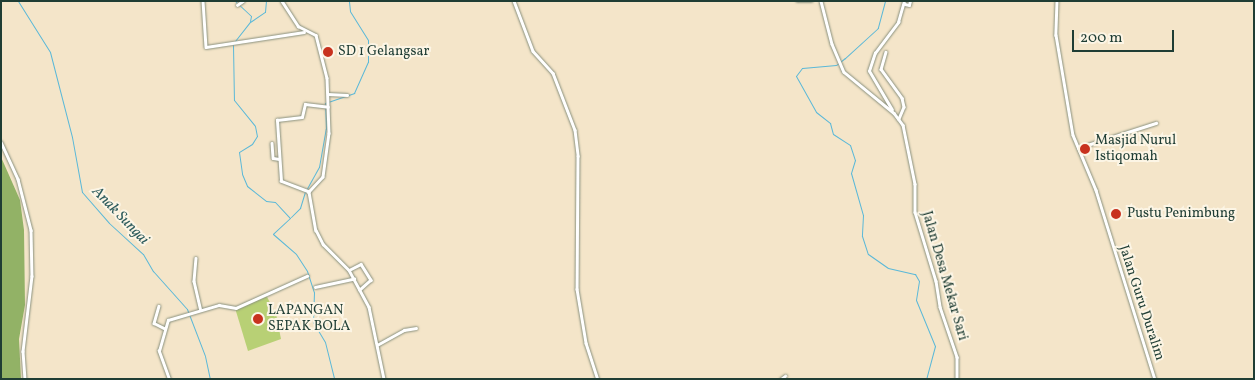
<!DOCTYPE html>
<style>
body{margin:0}
#map{position:relative;width:1255px;height:380px;overflow:hidden;background:#f4e5c9;font-family:Vollkorn,serif}
div>[style]{position:absolute}
.green>*{inset:0;background:#b8d075}
.forest>*{inset:0;background:#92b266}
.stream>*{height:1px;margin:-0.5px;padding:0 0.5px;transform-origin:0.5px;border-radius:0.5px;background:#5ab8d8}
.roads{filter:drop-shadow(0 0 1px #8a917e) drop-shadow(0 0 1px #8a917e)}
.street>*{height:2.5px;margin:-1.25px;padding:0 1.25px;transform-origin:1.25px;border-radius:1.25px;background:#fff}
.dots>*{width:14px;height:14px;translate:-50% -50%;box-sizing:border-box;border:2px solid #fcf5e5;border-radius:50%}
span{translate:-50% -50%;white-space:nowrap;text-align:center;line-height:1.15;-webkit-text-stroke:4px #fcf5e5;paint-order:stroke}
.poi-label{font-size:14px;color:#1f3d34}
.left{translate:0 -50%;text-align:left}
.street-label{font-size:14px;color:#1f3d34}
.water-label{font-size:15px;color:#2e5c5d;font-style:italic}
.frame{position:absolute;inset:0;border:2px solid #1f3d34;pointer-events:none}
.scale{position:absolute;left:1072px;top:30px;width:102px;height:22px;box-sizing:border-box;border:2px solid #1f3d34;border-top:0;padding-left:6px;font-size:15px;line-height:18px;white-space:nowrap;color:#1f3d34;-webkit-text-stroke:4px #fcf5e5;paint-order:stroke}
</style>
<div id="map">
<div class="green">
<i style="clip-path:polygon(266px 295px,276px 314px,281px 339px,248px 351px,235px 308px)"></i>
</div>
<div class="forest">
<i style="clip-path:polygon(1px 157px,20px 200px,24px 230px,25px 305px,19px 339px,21px 379px,1px 379px)"></i>
</div>
<div class="stream">
<i style="left:18px;top:1px;width:60px;rotate:57.9deg"></i>
<i style="left:50px;top:52px;width:88px;rotate:75.5deg"></i>
<i style="left:72px;top:137px;width:56px;rotate:79.7deg"></i>
<i style="left:82px;top:192px;width:41px;rotate:48.9deg"></i>
<i style="left:109px;top:223px;width:46px;rotate:42.4deg"></i>
<i style="left:143px;top:254px;width:20px;rotate:60deg"></i>
<i style="left:153px;top:271px;width:51px;rotate:48.2deg"></i>
<i style="left:187px;top:309px;width:50px;rotate:69deg"></i>
<i style="left:205px;top:356px;width:24px;rotate:78deg"></i>
<i style="left:235px;top:1px;width:22px;rotate:43deg"></i>
<i style="left:251px;top:16px;width:5px;rotate:101deg"></i>
<i style="left:885px;top:1px;width:28px;rotate:105deg"></i>
<i style="left:878px;top:28px;width:45px;rotate:137.7deg"></i>
<i style="left:845px;top:58px;width:11px;rotate:142deg"></i>
<i style="left:836px;top:65px;width:34px;rotate:175deg"></i>
<i style="left:802px;top:68px;width:10px;rotate:127deg"></i>
<i style="left:796px;top:76px;width:41px;rotate:60.9deg"></i>
<i style="left:816px;top:112px;width:18px;rotate:38deg"></i>
<i style="left:830px;top:123px;width:11px;rotate:75deg"></i>
<i style="left:833px;top:134px;width:20px;rotate:33deg"></i>
<i style="left:850px;top:145px;width:16px;rotate:72deg"></i>
<i style="left:855px;top:160px;width:14px;rotate:107deg"></i>
<i style="left:851px;top:173px;width:44px;rotate:74.1deg"></i>
<i style="left:863px;top:215px;width:21px;rotate:93deg"></i>
<i style="left:862px;top:236px;width:19px;rotate:72deg"></i>
<i style="left:868px;top:254px;width:24px;rotate:35deg"></i>
<i style="left:888px;top:268px;width:28px;rotate:13deg"></i>
<i style="left:915px;top:274px;width:8px;rotate:60deg"></i>
<i style="left:919px;top:281px;width:19px;rotate:99deg"></i>
<i style="left:916px;top:300px;width:50px;rotate:67.6deg"></i>
<i style="left:935px;top:346px;width:34px;rotate:105deg"></i>
<i style="left:235px;top:41px;width:24px;rotate:-52deg"></i>
<i style="left:250px;top:22px;width:18px;rotate:-34deg"></i>
<i style="left:265px;top:12px;width:11px;rotate:-85deg"></i>
<i style="left:233px;top:45px;width:55px;rotate:89deg"></i>
<i style="left:234px;top:100px;width:33px;rotate:51deg"></i>
<i style="left:255px;top:126px;width:10px;rotate:79deg"></i>
<i style="left:257px;top:136px;width:9px;rotate:122deg"></i>
<i style="left:252px;top:144px;width:15px;rotate:148deg"></i>
<i style="left:239px;top:152px;width:22px;rotate:82deg"></i>
<i style="left:242px;top:174px;width:13px;rotate:67deg"></i>
<i style="left:247px;top:186px;width:24px;rotate:38deg"></i>
<i style="left:266px;top:201px;width:9px;rotate:6deg"></i>
<i style="left:275px;top:202px;width:22px;rotate:47deg"></i>
<i style="left:290px;top:218px;width:23px;rotate:137deg"></i>
<i style="left:273px;top:234px;width:30px;rotate:41deg"></i>
<i style="left:296px;top:254px;width:20px;rotate:57deg"></i>
<i style="left:307px;top:271px;width:22px;rotate:72deg"></i>
<i style="left:314px;top:292px;width:30px;rotate:92deg"></i>
<i style="left:313px;top:322px;width:23px;rotate:59deg"></i>
<i style="left:325px;top:342px;width:38px;rotate:76deg"></i>
<i style="left:291px;top:217px;width:13px;rotate:-45deg"></i>
<i style="left:300px;top:208px;width:17px;rotate:-73deg"></i>
<i style="left:305px;top:192px;width:29px;rotate:-61deg"></i>
<i style="left:319px;top:167px;width:39px;rotate:-80deg"></i>
<i style="left:326px;top:129px;width:26px;rotate:-92deg"></i>
<i style="left:325px;top:103px;width:31px;rotate:-19deg"></i>
<i style="left:354px;top:93px;width:34px;rotate:-66deg"></i>
<i style="left:368px;top:62px;width:22px;rotate:-90deg"></i>
<i style="left:368px;top:40px;width:34px;rotate:-122deg"></i>
<i style="left:350px;top:11px;width:10px;rotate:-96deg"></i>
</div>
<div class="roads">
<div class="street">
<i style="left:203px;top:1px;width:46px;rotate:86.3deg"></i>
<i style="left:206px;top:47px;width:99px;rotate:-8.7deg"></i>
<i style="left:282px;top:1px;width:30px;rotate:57deg"></i>
<i style="left:298px;top:26px;width:20px;rotate:27deg"></i>
<i style="left:316px;top:35px;width:44px;rotate:75.7deg"></i>
<i style="left:327px;top:78px;width:55px;rotate:87.9deg"></i>
<i style="left:329px;top:133px;width:44px;rotate:97.8deg"></i>
<i style="left:323px;top:177px;width:21px;rotate:133deg"></i>
<i style="left:309px;top:192px;width:39px;rotate:80deg"></i>
<i style="left:316px;top:230px;width:16px;rotate:63deg"></i>
<i style="left:323px;top:244px;width:37px;rotate:45deg"></i>
<i style="left:349px;top:270px;width:42px;rotate:61.6deg"></i>
<i style="left:369px;top:307px;width:74px;rotate:78.2deg"></i>
<i style="left:514px;top:1px;width:53px;rotate:69.2deg"></i>
<i style="left:533px;top:51px;width:30px;rotate:48deg"></i>
<i style="left:553px;top:73px;width:61px;rotate:68.9deg"></i>
<i style="left:575px;top:130px;width:26px;rotate:83deg"></i>
<i style="left:578px;top:156px;width:133px;rotate:90.4deg"></i>
<i style="left:577px;top:289px;width:55px;rotate:80.5deg"></i>
<i style="left:586px;top:343px;width:38px;rotate:72deg"></i>
<i style="left:797px;top:1px;width:15px"></i>
<i style="left:821px;top:1px;width:44px;rotate:75.7deg"></i>
<i style="left:832px;top:44px;width:30px;rotate:67deg"></i>
<i style="left:844px;top:72px;width:65px;rotate:39.4deg"></i>
<i style="left:894px;top:113px;width:15px;rotate:53deg"></i>
<i style="left:903px;top:125px;width:60px;rotate:78.5deg"></i>
<i style="left:915px;top:184px;width:28px;rotate:90deg"></i>
<i style="left:915px;top:212px;width:72px;rotate:73.1deg"></i>
<i style="left:936px;top:281px;width:26px;rotate:81deg"></i>
<i style="left:940px;top:307px;width:53px;rotate:71.2deg"></i>
<i style="left:957px;top:357px;width:22px;rotate:90deg"></i>
<i style="left:1057px;top:1px;width:34px;rotate:92deg"></i>
<i style="left:1056px;top:35px;width:101px;rotate:80.4deg"></i>
<i style="left:1073px;top:135px;width:60px;rotate:67.3deg"></i>
<i style="left:1096px;top:190px;width:198px;rotate:72.7deg"></i>
<i style="left:905px;top:4px;width:4px;rotate:14deg"></i>
<i style="left:909px;top:5px;width:4px;rotate:-76deg"></i>
<i style="left:237px;top:5px;width:7px;rotate:-34deg"></i>
<i style="left:886px;top:52px;width:18px;rotate:106deg"></i>
<i style="left:881px;top:69px;width:36px;rotate:54deg"></i>
<i style="left:902px;top:98px;width:9px;rotate:77deg"></i>
<i style="left:904px;top:107px;width:13px;rotate:113deg"></i>
<i style="left:328px;top:94px;width:19px;rotate:3deg"></i>
<i style="left:892px;top:110px;width:45px;rotate:-120.5deg"></i>
<i style="left:869px;top:71px;width:19px;rotate:-72deg"></i>
<i style="left:875px;top:53px;width:39px;rotate:-53deg"></i>
<i style="left:898px;top:22px;width:22px;rotate:-74deg"></i>
<i style="left:1px;top:142px;width:41px;rotate:65.3deg"></i>
<i style="left:18px;top:179px;width:53px;rotate:75.7deg"></i>
<i style="left:31px;top:230px;width:46px;rotate:88.8deg"></i>
<i style="left:32px;top:276px;width:76px;rotate:96.8deg"></i>
<i style="left:23px;top:351px;width:28px;rotate:86deg"></i>
<i style="left:272px;top:143px;width:15px;rotate:86deg"></i>
<i style="left:273px;top:158px;width:6px;rotate:9deg"></i>
<i style="left:1078px;top:148px;width:82px;rotate:-17.8deg"></i>
<i style="left:309px;top:192px;width:30px;rotate:-159deg"></i>
<i style="left:281px;top:181px;width:61px;rotate:-93.8deg"></i>
<i style="left:277px;top:120px;width:25px;rotate:-7deg"></i>
<i style="left:302px;top:117px;width:13px;rotate:-77deg"></i>
<i style="left:305px;top:104px;width:23px;rotate:7deg"></i>
<i style="left:196px;top:258px;width:23px;rotate:95deg"></i>
<i style="left:194px;top:281px;width:28px;rotate:77deg"></i>
<i style="left:349px;top:270px;width:13px;rotate:-27deg"></i>
<i style="left:361px;top:264px;width:19px;rotate:58deg"></i>
<i style="left:371px;top:280px;width:15px;rotate:138deg"></i>
<i style="left:315px;top:287px;width:40px;rotate:-12deg"></i>
<i style="left:159px;top:306px;width:18px;rotate:106deg"></i>
<i style="left:154px;top:323px;width:11px;rotate:27deg"></i>
<i style="left:377px;top:345px;width:31px;rotate:-29deg"></i>
<i style="left:404px;top:330px;width:12px;rotate:-9deg"></i>
<i style="left:169px;top:379px;width:30px;rotate:-110deg"></i>
<i style="left:159px;top:351px;width:32px;rotate:-74deg"></i>
<i style="left:168px;top:320px;width:53px;rotate:-16.4deg"></i>
<i style="left:219px;top:305px;width:17px;rotate:10deg"></i>
<i style="left:236px;top:308px;width:78px;rotate:-24.3deg"></i>
<i style="left:781px;top:379px;width:5px;rotate:-37deg"></i>
</div>
</div>
<div class="dots">
<i style="left:328px;top:52px;background:#c8321e"></i>
<i style="left:1085px;top:149px;background:#c8321e"></i>
<i style="left:1116px;top:214px;background:#c8321e"></i>
<i style="left:258px;top:319px;background:#c8321e"></i>
</div>
<div class="poi-label">
<span class="left" style="left:338px;top:52px">SD 1 Gelangsar</span>
<span class="left" style="left:1095px;top:149px">Masjid Nurul<br>Istiqomah</span>
<span class="left" style="left:1127px;top:214px">Pustu Penimbung</span>
<span class="left" style="left:268px;top:319px">LAPANGAN<br>SEPAK BOLA</span>
</div>
<div class="street-label">
<span style="left:944px;top:276px;rotate:74deg">Jalan Desa Mekar Sari</span>
<span style="left:1141px;top:303px;rotate:72deg">Jalan Guru Duralim</span>
</div>
<div class="water-label">
<span style="left:120px;top:216px;rotate:46deg">Anak Sungai</span>
</div>
<div class="frame"></div>
<div class="scale">200 m</div>
</div>
